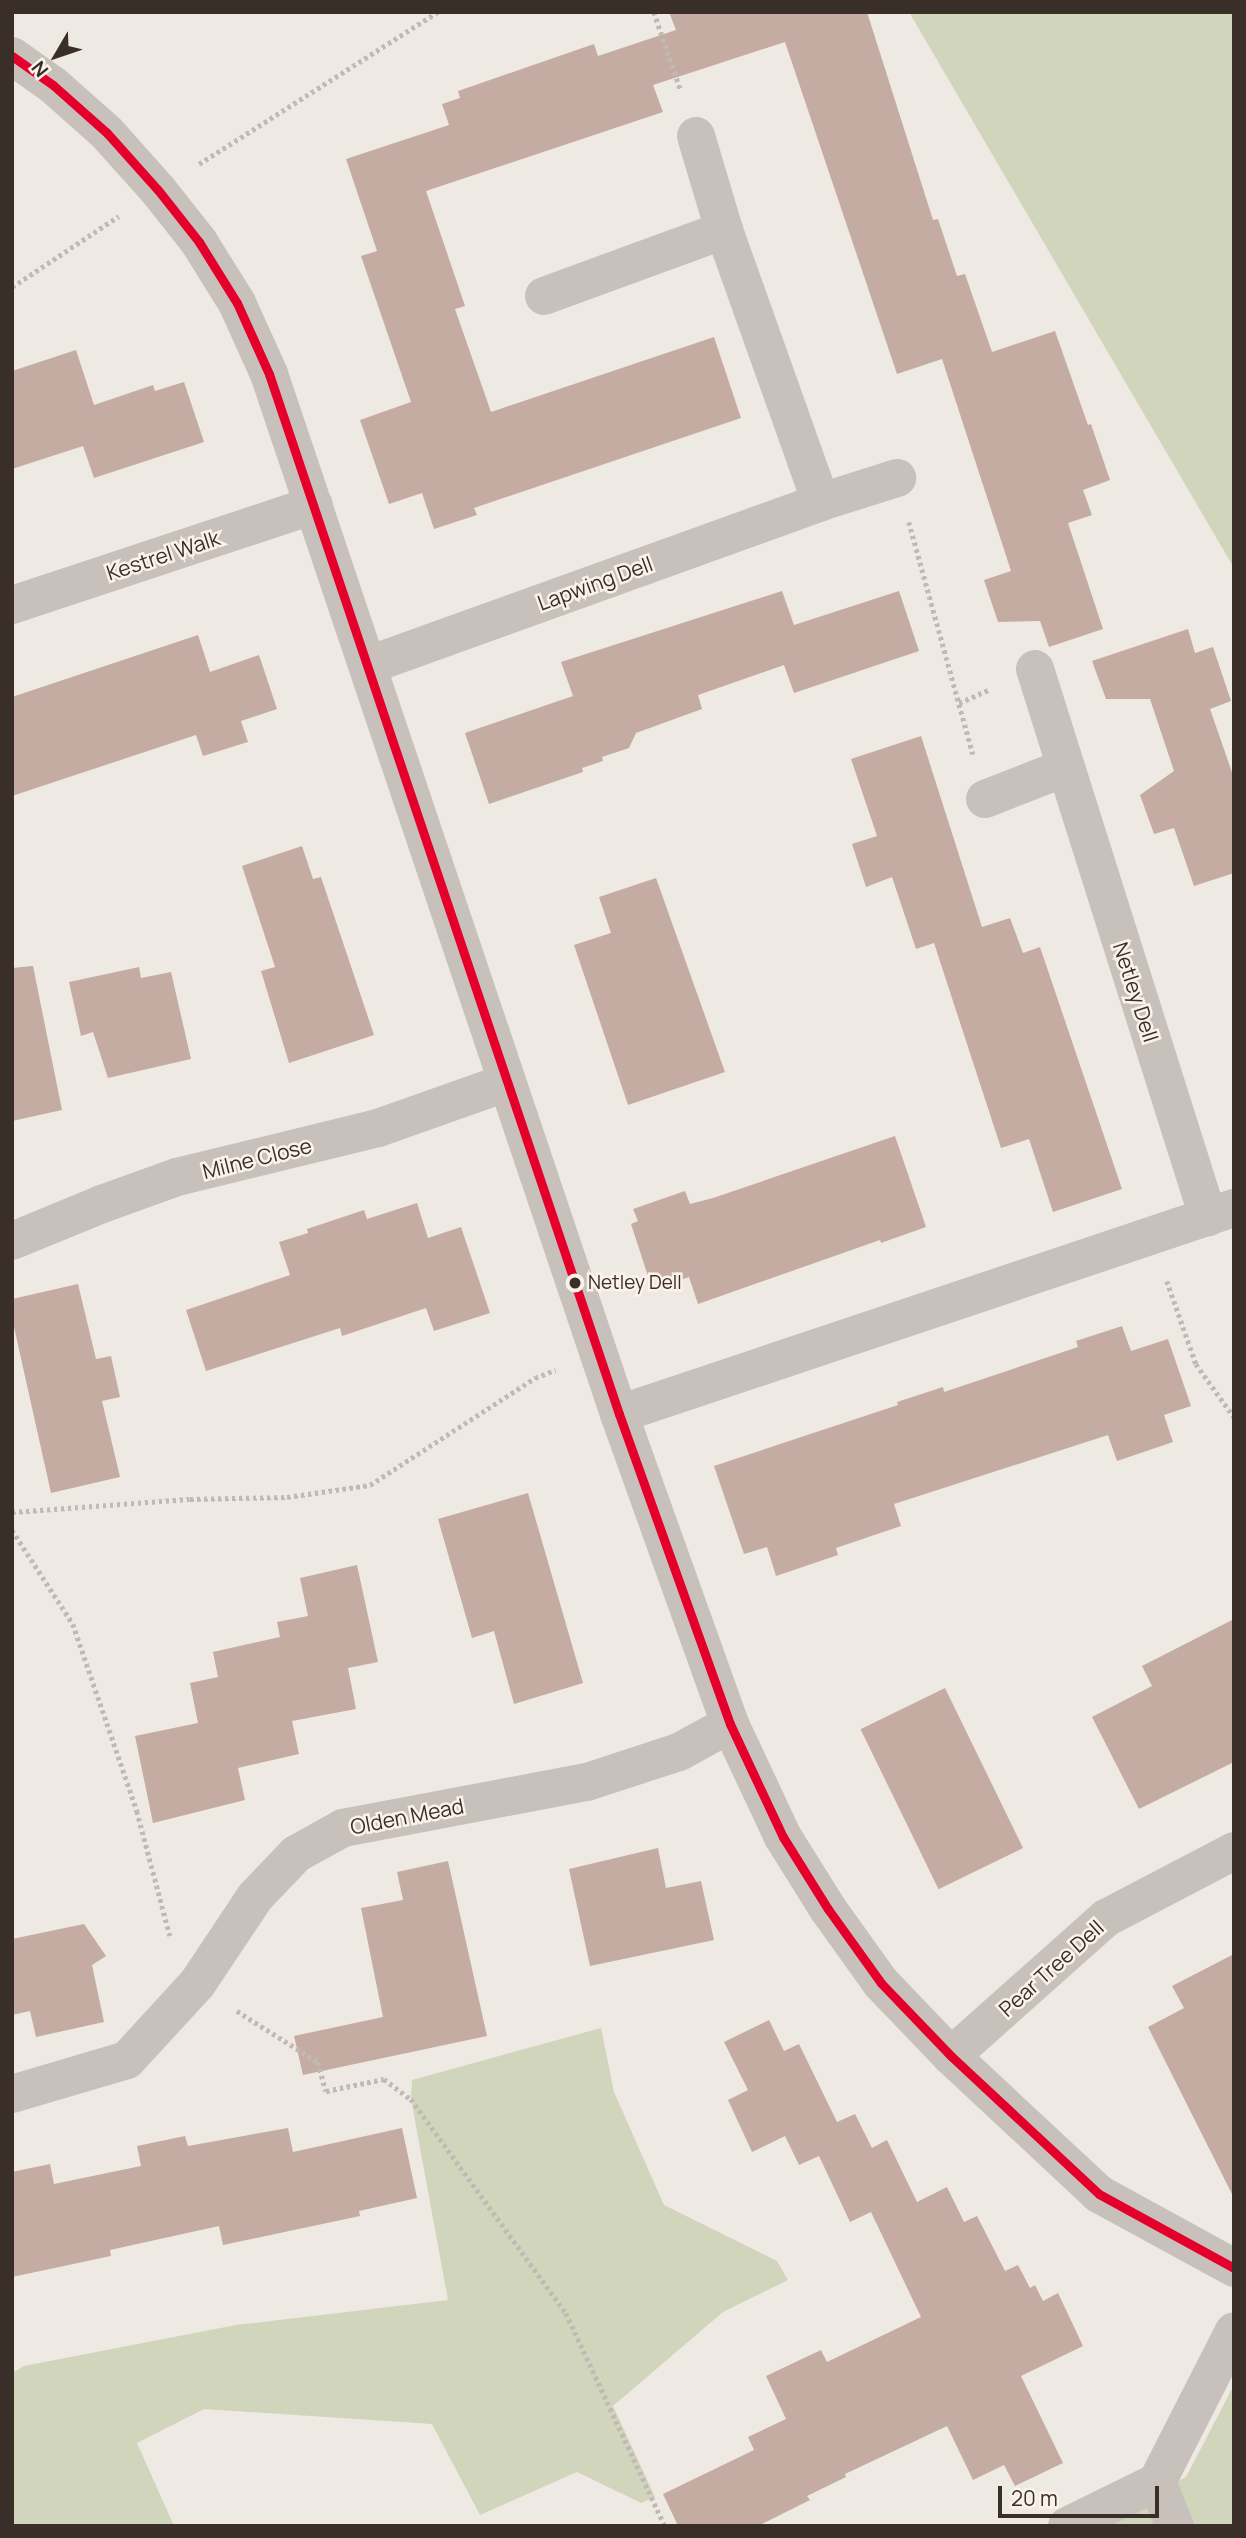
<!DOCTYPE html>
<style>
body{margin:0}
#map{position:relative;width:1246px;height:2538px;overflow:hidden;background:#efe9e3;font-family:Manrope,sans-serif}
div>[style]{position:absolute}
.green>*{inset:0;background:#d0d5bb}
.building>*{inset:0;background:#c4aca3;transform-origin:0 0}
.path>*{height:4.5px;margin-top:-2.25px;transform-origin:0;background:repeating-linear-gradient(90deg,#c1b9b3 0 3.5px,transparent 0 7px)}
.minor>*{height:38px;margin:-19px;padding:0 19px;transform-origin:19px;border-radius:19px;background:#c8c1bb}
.bus-1>*{height:9px;margin:-4.5px;padding:0 4.5px;transform-origin:4.5px;border-radius:4.5px;background:#e4002b}
.dots>*{width:19px;height:19px;translate:-50% -50%;box-sizing:border-box;border:4px solid #fbf3ea;border-radius:50%}
span{translate:-50% -50%;white-space:nowrap;text-align:center;line-height:1.15;-webkit-text-stroke:5px #fbf3ea;paint-order:stroke}
.bus-label{font-size:19px;color:#3a2e28}
.left{translate:0 -50%;text-align:left}
.street-label{font-size:21px;color:#3a2e28}
.frame{position:absolute;inset:0;border:14px solid #3a2e28;pointer-events:none}
.north{position:absolute;left:21px;top:21px;width:70px;height:70px;-webkit-text-stroke:5px #fbf3ea;paint-order:stroke;rotate:231deg;font-size:19px;font-weight:700;line-height:28px;text-align:center;color:#3a2e28}
.north::after{content:'';display:block;margin:auto;width:24px;height:32px;background:#3a2e28;clip-path:polygon(50% 0,100% 100%,50% 72%,0 100%)}
.scale{position:absolute;left:998px;top:2486px;width:161px;height:32px;box-sizing:border-box;border:4px solid #3a2e28;border-top:0;padding-left:9px;font-size:21px;line-height:24px;white-space:nowrap;color:#3a2e28;-webkit-text-stroke:5px #fbf3ea;paint-order:stroke}
</style>
<div id="map">
<div class="green">
<i style="clip-path:polygon(909px 12px,1234px 12px,1234px 568px)"></i>
<i style="clip-path:polygon(601px 2028px,614px 2092px,664px 2205px,777px 2261px,788px 2280px,723px 2312px,613px 2406px,655px 2497px,641px 2503px,577px 2472px,480px 2515px,432px 2424px,204px 2409px,137px 2443px,174px 2526px,12px 2526px,12px 2373px,24px 2366px,236px 2325px,448px 2300px,411px 2099px,412px 2080px)"></i>
<i style="clip-path:polygon(1234px 2385px,1234px 2526px,1088px 2526px,1186px 2477px)"></i>
</div>
<div class="building">
<i style="clip-path:polygon(669px 12px,867px 12px,933px 220px,938px 219px,957px 276px,965px 274px,992px 352px,1055px 331px,1088px 425px,1091px 424px,1110px 480px,1083px 490px,1092px 515px,1068px 523px,1103px 629px,1049px 647px,1040px 621px,998px 622px,984px 580px,1011px 571px,942px 359px,897px 374px,785px 42px,653px 85px,663px 112px,426px 191px,465px 306px,455px 309px,491px 412px,714px 337px,741px 418px,474px 508px,477px 515px,434px 529px,422px 493px,389px 504px,360px 420px,411px 402px,361px 256px,377px 251px,346px 159px,449px 125px,442px 104px,460px 98px,458px 91px,594px 44px,598px 56px,676px 30px)"></i>
<i style="clip-path:polygon(76px 350px,94px 405px,153px 385px,155px 391px,184px 382px,204px 442px,94px 478px,83px 446px,12px 469px,12px 371px)"></i>
<i style="clip-path:polygon(782px 591px,794px 625px,899px 591px,919px 651px,794px 693px,784px 665px,698px 695px,702px 709px,636px 733px,629px 748px,602px 757px,603px 761px,582px 768px,583px 772px,489px 804px,465px 733px,573px 696px,561px 662px)"></i>
<i style="clip-path:polygon(1188px 629px,1195px 653px,1213px 647px,1231px 701px,1210px 709px,1234px 778px,1234px 873px,1194px 886px,1174px 828px,1154px 834px,1140px 795px,1174px 771px,1150px 699px,1106px 699px,1092px 661px)"></i>
<i style="clip-path:polygon(198px 635px,210px 672px,259px 655px,277px 709px,241px 721px,248px 742px,203px 756px,196px 735px,12px 796px,12px 697px)"></i>
<i style="clip-path:polygon(921px 736px,982px 927px,1010px 918px,1023px 953px,1040px 947px,1122px 1189px,1053px 1212px,1029px 1139px,1001px 1148px,934px 943px,916px 949px,892px 877px,866px 887px,852px 844px,877px 836px,851px 759px)"></i>
<i style="clip-path:polygon(302px 846px,313px 879px,321px 877px,374px 1035px,289px 1063px,261px 971px,275px 967px,242px 866px)"></i>
<i style="clip-path:polygon(656px 878px,725px 1072px,628px 1105px,574px 945px,611px 933px,599px 897px)"></i>
<i style="clip-path:polygon(33px 966px,62px 1110px,12px 1121px,12px 968px)"></i>
<i style="clip-path:polygon(139px 967px,141px 978px,171px 972px,191px 1059px,108px 1078px,93px 1032px,81px 1036px,69px 982px)"></i>
<i style="clip-path:polygon(895px 1136px,926px 1227px,881px 1243px,880px 1240px,698px 1304px,689px 1277px,660px 1287px,656px 1273px,648px 1276px,631px 1224px,638px 1221px,633px 1209px,685px 1191px,690px 1204px,713px 1198px)"></i>
<i style="clip-path:polygon(417px 1203px,428px 1238px,461px 1227px,490px 1313px,434px 1331px,426px 1308px,342px 1336px,340px 1328px,206px 1371px,186px 1310px,290px 1275px,279px 1242px,308px 1233px,307px 1229px,364px 1210px,367px 1219px)"></i>
<i style="clip-path:polygon(78px 1284px,96px 1359px,111px 1356px,120px 1397px,102px 1401px,120px 1477px,51px 1493px,12px 1318px,12px 1299px)"></i>
<i style="clip-path:polygon(1122px 1326px,1131px 1351px,1168px 1339px,1191px 1406px,1164px 1415px,1173px 1442px,1117px 1461px,1108px 1435px,894px 1504px,901px 1526px,836px 1548px,838px 1555px,776px 1576px,767px 1547px,744px 1554px,714px 1466px,898px 1405px,897px 1402px,943px 1387px,944px 1392px,1078px 1347px,1076px 1341px)"></i>
<i style="clip-path:polygon(528px 1493px,583px 1683px,514px 1704px,494px 1631px,472px 1638px,438px 1519px)"></i>
<i style="clip-path:polygon(357px 1565px,378px 1662px,348px 1668px,356px 1709px,292px 1721px,299px 1754px,238px 1768px,245px 1800px,153px 1823px,135px 1736px,198px 1723px,190px 1683px,218px 1677px,213px 1652px,280px 1637px,277px 1622px,308px 1616px,300px 1578px)"></i>
<i style="clip-path:polygon(1234px 1619px,1234px 1762px,1139px 1809px,1092px 1717px,1152px 1686px,1142px 1666px)"></i>
<i style="left:945px;top:1688px;width:178px;height:94px;rotate:64deg"></i>
<i style="clip-path:polygon(658px 1848px,666px 1888px,701px 1881px,714px 1940px,590px 1966px,569px 1869px)"></i>
<i style="clip-path:polygon(448px 1861px,487px 2036px,303px 2075px,294px 2036px,383px 2017px,361px 1908px,403px 1900px,397px 1872px)"></i>
<i style="clip-path:polygon(84px 1924px,106px 1956px,92px 1965px,104px 2022px,36px 2037px,30px 2011px,12px 2015px,12px 1939px)"></i>
<i style="clip-path:polygon(1234px 1954px,1234px 2198px,1148px 2027px,1184px 2008px,1172px 1986px)"></i>
<i style="clip-path:polygon(769px 2020px,784px 2051px,799px 2044px,837px 2122px,855px 2114px,872px 2148px,887px 2140px,917px 2202px,947px 2187px,964px 2222px,977px 2216px,1005px 2271px,1018px 2265px,1030px 2288px,1035px 2285px,1043px 2301px,1058px 2293px,1083px 2346px,1021px 2376px,1063px 2463px,1015px 2486px,1004px 2465px,973px 2480px,947px 2426px,845px 2474px,846px 2477px,807px 2496px,810px 2500px,758px 2526px,678px 2526px,663px 2494px,754px 2450px,748px 2437px,786px 2419px,766px 2376px,821px 2350px,827px 2362px,921px 2317px,871px 2212px,850px 2222px,819px 2156px,799px 2165px,785px 2136px,752px 2152px,728px 2100px,748px 2090px,724px 2042px)"></i>
<i style="clip-path:polygon(288px 2128px,293px 2152px,402px 2128px,417px 2198px,359px 2211px,360px 2216px,223px 2245px,219px 2226px,110px 2250px,111px 2256px,12px 2277px,12px 2172px,50px 2164px,54px 2184px,141px 2166px,137px 2146px,185px 2136px,188px 2146px)"></i>
</div>
<div class="path">
<i style="left:654px;top:12px;width:83px;rotate:71.1deg"></i>
<i style="left:199px;top:164px;width:283px;rotate:-32.5deg"></i>
<i style="left:12px;top:287px;width:128px;rotate:-33.6deg"></i>
<i style="left:909px;top:522px;width:241px;rotate:74.6deg"></i>
<i style="left:959px;top:703px;width:34px;rotate:-24deg"></i>
<i style="left:1167px;top:1281px;width:88px;rotate:70.7deg"></i>
<i style="left:1196px;top:1364px;width:65px;rotate:54.4deg"></i>
<i style="left:12px;top:1512px;width:178px;rotate:-4.2deg"></i>
<i style="left:190px;top:1499px;width:97px;rotate:-1.2deg"></i>
<i style="left:287px;top:1497px;width:84px;rotate:-8.2deg"></i>
<i style="left:370px;top:1485px;width:197px;rotate:-33deg"></i>
<i style="left:535px;top:1378px;width:22px;rotate:-22deg"></i>
<i style="left:12px;top:1530px;width:112px;rotate:57deg"></i>
<i style="left:73px;top:1624px;width:198px;rotate:71.1deg"></i>
<i style="left:137px;top:1811px;width:129px;rotate:75.2deg"></i>
<i style="left:237px;top:2011px;width:96px;rotate:32.2deg"></i>
<i style="left:318px;top:2062px;width:30px;rotate:75deg"></i>
<i style="left:326px;top:2091px;width:59px;rotate:-11.7deg"></i>
<i style="left:384px;top:2079px;width:34px;rotate:37deg"></i>
<i style="left:411px;top:2099px;width:264px;rotate:54.1deg"></i>
<i style="left:566px;top:2313px;width:235px;rotate:65.1deg"></i>
</div>
<div class="minor">
<i style="left:12px;top:56px;width:50px;rotate:35.3deg"></i>
<i style="left:53px;top:85px;width:72px;rotate:41.6deg"></i>
<i style="left:107px;top:133px;width:76px;rotate:48.2deg"></i>
<i style="left:158px;top:190px;width:66px;rotate:51.7deg"></i>
<i style="left:199px;top:242px;width:72px;rotate:58.1deg"></i>
<i style="left:237px;top:303px;width:78px;rotate:65.7deg"></i>
<i style="left:269px;top:374px;width:1097px;rotate:71.4deg"></i>
<i style="left:619px;top:1414px;width:329px;rotate:70.3deg"></i>
<i style="left:730px;top:1724px;width:125px;rotate:64.9deg"></i>
<i style="left:783px;top:1837px;width:85px;rotate:58deg"></i>
<i style="left:828px;top:1909px;width:91px;rotate:54.4deg"></i>
<i style="left:881px;top:1983px;width:101px;rotate:46.2deg"></i>
<i style="left:951px;top:2056px;width:202px;rotate:43deg"></i>
<i style="left:1099px;top:2194px;width:154px;rotate:28.7deg"></i>
<i style="left:696px;top:136px;width:98px;rotate:73.4deg"></i>
<i style="left:724px;top:230px;width:289px;rotate:70.4deg"></i>
<i style="left:544px;top:296px;width:192px;rotate:-20.1deg"></i>
<i style="left:12px;top:605px;width:318px;rotate:-18.3deg"></i>
<i style="left:369px;top:665px;width:480px;rotate:-19.8deg"></i>
<i style="left:821px;top:502px;width:80px;rotate:-17.5deg"></i>
<i style="left:1035px;top:669px;width:575px;rotate:72.48deg"></i>
<i style="left:985px;top:799px;width:85px;rotate:-21.4deg"></i>
<i style="left:12px;top:1241px;width:97px;rotate:-22.3deg"></i>
<i style="left:102px;top:1204px;width:80px;rotate:-19.8deg"></i>
<i style="left:177px;top:1177px;width:207px;rotate:-13.7deg"></i>
<i style="left:378px;top:1128px;width:135px;rotate:-19.5deg"></i>
<i style="left:619px;top:1414px;width:649px;rotate:-18.52deg"></i>
<i style="left:951px;top:2056px;width:208px;rotate:-41.7deg"></i>
<i style="left:1106px;top:1918px;width:144px;rotate:-27.6deg"></i>
<i style="left:12px;top:2094px;width:120px;rotate:-16.5deg"></i>
<i style="left:127px;top:2060px;width:103px;rotate:-47.4deg"></i>
<i style="left:197px;top:1984px;width:105px;rotate:-56.3deg"></i>
<i style="left:255px;top:1897px;width:59px;rotate:-46.4deg"></i>
<i style="left:296px;top:1854px;width:54px;rotate:-29deg"></i>
<i style="left:343px;top:1828px;width:248px;rotate:-10.7deg"></i>
<i style="left:587px;top:1782px;width:97px;rotate:-18.1deg"></i>
<i style="left:679px;top:1752px;width:58px;rotate:-28.8deg"></i>
<i style="left:1157px;top:2482px;width:48px;rotate:67.8deg"></i>
<i style="left:1067px;top:2526px;width:100px;rotate:-26.1deg"></i>
<i style="left:1157px;top:2482px;width:169px;rotate:-63deg"></i>
</div>
<div class="bus-1">
<i style="left:12px;top:56px;width:50px;rotate:35.3deg"></i>
<i style="left:53px;top:85px;width:72px;rotate:41.6deg"></i>
<i style="left:107px;top:133px;width:76px;rotate:48.2deg"></i>
<i style="left:158px;top:190px;width:66px;rotate:51.7deg"></i>
<i style="left:199px;top:242px;width:72px;rotate:58.1deg"></i>
<i style="left:237px;top:303px;width:78px;rotate:65.7deg"></i>
<i style="left:269px;top:374px;width:1097px;rotate:71.4deg"></i>
<i style="left:619px;top:1414px;width:329px;rotate:70.3deg"></i>
<i style="left:730px;top:1724px;width:125px;rotate:64.9deg"></i>
<i style="left:783px;top:1837px;width:85px;rotate:58deg"></i>
<i style="left:828px;top:1909px;width:91px;rotate:54.4deg"></i>
<i style="left:881px;top:1983px;width:101px;rotate:46.2deg"></i>
<i style="left:951px;top:2056px;width:202px;rotate:43deg"></i>
<i style="left:1099px;top:2194px;width:154px;rotate:28.7deg"></i>
</div>
<div class="dots">
<i style="left:575px;top:1283px;background:#3a2e28"></i>
</div>
<div class="bus-label">
<span class="left" style="left:588px;top:1283px">Netley Dell</span>
</div>
<div class="street-label">
<span style="left:163px;top:555px;rotate:-18deg">Kestrel Walk</span>
<span style="left:595px;top:583px;rotate:-20deg">Lapwing Dell</span>
<span style="left:1136px;top:992px;rotate:72deg">Netley Dell</span>
<span style="left:257px;top:1158px;rotate:-14deg">Milne Close</span>
<span style="left:407px;top:1816px;rotate:-11deg">Olden Mead</span>
<span style="left:1051px;top:1968px;rotate:-42deg">Pear Tree Dell</span>
</div>
<div class="frame"></div>
<div class="north">N</div>
<div class="scale">20 m</div>
</div>
